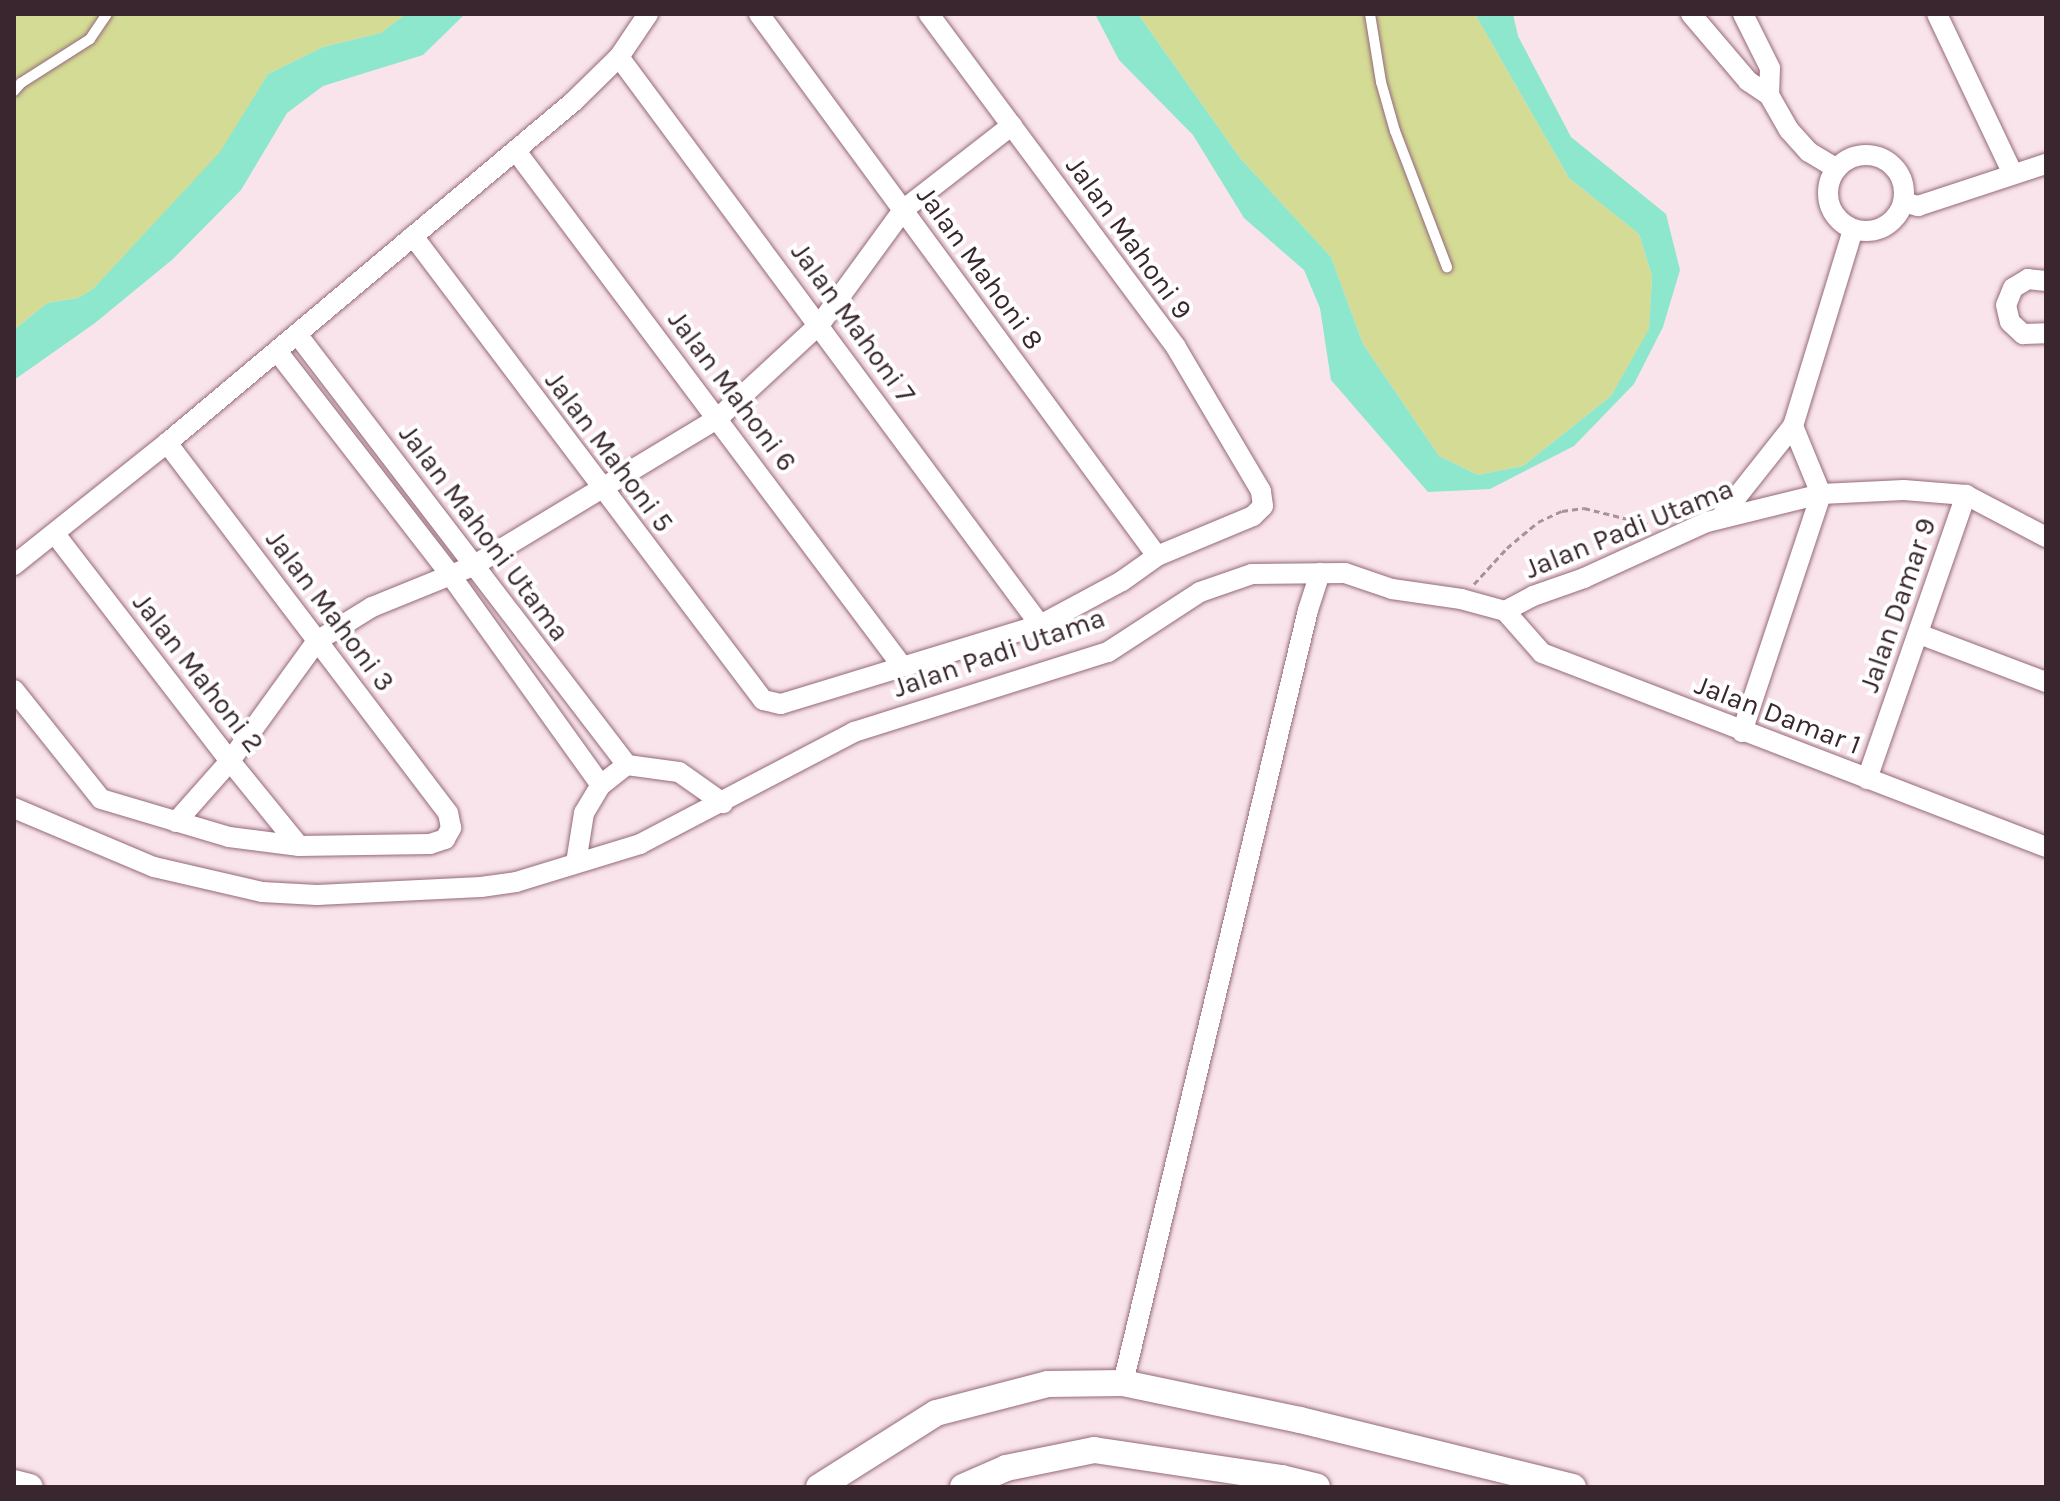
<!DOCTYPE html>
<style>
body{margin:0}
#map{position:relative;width:2060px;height:1501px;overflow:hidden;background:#f9e4ec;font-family:Karla,sans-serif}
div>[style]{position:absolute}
.green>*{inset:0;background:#d4db94}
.water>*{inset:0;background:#8ce7cc}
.path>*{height:3px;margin-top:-1.5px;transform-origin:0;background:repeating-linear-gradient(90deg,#a7929a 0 6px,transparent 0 10px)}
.roads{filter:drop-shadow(0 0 2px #95697a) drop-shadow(0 0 2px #95697a)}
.service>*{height:10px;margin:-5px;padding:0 5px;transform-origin:5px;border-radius:5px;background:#fff}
.minor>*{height:20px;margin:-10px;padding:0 10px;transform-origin:10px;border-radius:10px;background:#fff}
.minor>.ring{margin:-10px;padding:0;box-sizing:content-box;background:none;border:20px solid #fff;border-radius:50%}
.tertiary>*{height:26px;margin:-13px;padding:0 13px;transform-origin:13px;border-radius:13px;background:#fff}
span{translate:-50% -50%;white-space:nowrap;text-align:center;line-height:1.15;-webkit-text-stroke:8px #fff;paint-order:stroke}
.street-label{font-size:28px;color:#39262e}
.frame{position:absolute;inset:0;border:16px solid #39262e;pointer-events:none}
</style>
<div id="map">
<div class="green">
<i style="clip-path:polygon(14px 14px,406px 14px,381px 33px,323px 47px,268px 74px,221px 152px,93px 289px,78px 298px,47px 303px,14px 330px)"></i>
<i style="clip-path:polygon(1138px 14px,1475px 14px,1569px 178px,1639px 234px,1652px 276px,1649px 330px,1611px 396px,1523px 466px,1478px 475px,1439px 456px,1363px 344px,1331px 257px,1240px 158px)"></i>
</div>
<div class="water">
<i style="clip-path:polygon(406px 14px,465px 14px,423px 55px,323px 86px,287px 113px,241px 190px,173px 259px,95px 323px,14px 380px,14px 330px,47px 303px,78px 298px,93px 289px,220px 152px,268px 74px,323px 47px,381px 33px)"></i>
<i style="clip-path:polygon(1095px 14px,1138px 14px,1240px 158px,1331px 257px,1363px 344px,1439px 456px,1478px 475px,1523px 466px,1611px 396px,1649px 329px,1652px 276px,1639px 234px,1569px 178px,1475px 14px,1513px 14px,1518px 36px,1571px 137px,1666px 214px,1680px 270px,1663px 327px,1634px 384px,1574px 446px,1490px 489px,1428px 492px,1331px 380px,1320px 308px,1304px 270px,1244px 218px,1193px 135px,1119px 60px)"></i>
</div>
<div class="path">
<i style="left:1474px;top:584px;width:49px;rotate:-47.5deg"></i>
<i style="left:1507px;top:548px;width:40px;rotate:-40deg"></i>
<i style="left:1538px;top:522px;width:26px;rotate:-25deg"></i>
<i style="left:1562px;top:511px;width:22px;rotate:-8deg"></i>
<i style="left:1584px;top:508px;width:70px;rotate:14deg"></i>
</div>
<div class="roads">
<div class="service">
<i style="left:1370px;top:14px;width:69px;rotate:80.8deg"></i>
<i style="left:1381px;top:82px;width:51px;rotate:74.1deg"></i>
<i style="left:1395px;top:131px;width:146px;rotate:69.1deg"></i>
<i style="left:14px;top:91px;width:11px;rotate:-49deg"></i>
<i style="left:21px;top:83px;width:82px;rotate:-32.5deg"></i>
<i style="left:90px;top:39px;width:30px;rotate:-56deg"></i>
</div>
<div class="minor">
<i style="left:759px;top:14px;width:672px;rotate:53.71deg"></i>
<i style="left:1691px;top:14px;width:88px;rotate:49.6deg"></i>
<i style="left:1748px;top:81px;width:25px;rotate:34deg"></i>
<i style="left:1769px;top:95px;width:40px;rotate:60.3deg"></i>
<i style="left:1789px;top:130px;width:30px;rotate:48deg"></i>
<i style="left:1809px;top:152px;width:31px;rotate:31deg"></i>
<i style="left:1743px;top:14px;width:60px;rotate:63.4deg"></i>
<i style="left:1770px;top:68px;width:27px;rotate:92deg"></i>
<i style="left:1937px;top:14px;width:177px;rotate:64.6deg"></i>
<i style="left:619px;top:57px;width:707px;rotate:53.45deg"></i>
<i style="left:516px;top:151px;width:644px;rotate:53.15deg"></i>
<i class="ring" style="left:1828px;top:155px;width:56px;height:56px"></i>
<i style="left:1903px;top:202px;width:16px;rotate:15deg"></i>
<i style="left:1918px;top:206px;width:135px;rotate:-18.2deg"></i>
<i style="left:413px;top:236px;width:581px;rotate:52.97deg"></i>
<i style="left:763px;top:700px;width:18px;rotate:13deg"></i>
<i style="left:781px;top:704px;width:271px;rotate:-17deg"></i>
<i style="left:1040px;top:625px;width:93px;rotate:-28.2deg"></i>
<i style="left:1122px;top:581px;width:43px;rotate:-35.5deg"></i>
<i style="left:1157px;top:556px;width:104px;rotate:-22.6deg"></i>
<i style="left:1253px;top:516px;width:14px;rotate:-45deg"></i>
<i style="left:1263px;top:506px;width:15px;rotate:-98deg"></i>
<i style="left:1261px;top:491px;width:167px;rotate:-120.6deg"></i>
<i style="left:1176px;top:347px;width:415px;rotate:-126.6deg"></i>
<i style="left:2046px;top:281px;width:18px;rotate:-174deg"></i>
<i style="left:2028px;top:279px;width:17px;rotate:149deg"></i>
<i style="left:2013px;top:288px;width:18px;rotate:112deg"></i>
<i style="left:2006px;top:305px;width:17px;rotate:77deg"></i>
<i style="left:2010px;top:322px;width:18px;rotate:43deg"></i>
<i style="left:2023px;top:334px;width:23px;rotate:-2deg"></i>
<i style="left:297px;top:334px;width:543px;rotate:52.56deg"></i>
<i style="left:277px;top:351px;width:281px;rotate:52.2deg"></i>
<i style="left:449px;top:573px;width:261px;rotate:54.4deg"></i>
<i style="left:1720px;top:518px;width:117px;rotate:-51.6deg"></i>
<i style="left:1793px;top:426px;width:205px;rotate:-73deg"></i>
<i style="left:55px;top:534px;width:287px;rotate:52.4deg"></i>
<i style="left:230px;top:761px;width:109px;rotate:50.9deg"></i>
<i style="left:14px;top:565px;width:196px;rotate:-38.6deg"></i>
<i style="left:167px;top:443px;width:530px;rotate:-40.03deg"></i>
<i style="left:573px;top:102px;width:64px;rotate:-44.4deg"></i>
<i style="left:619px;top:57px;width:52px;rotate:-56deg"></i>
<i style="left:1505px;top:611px;width:56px;rotate:48.6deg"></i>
<i style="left:1542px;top:653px;width:540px;rotate:21.05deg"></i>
<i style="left:1919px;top:634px;width:136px;rotate:20.7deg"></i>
<i style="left:14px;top:690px;width:139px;rotate:51.4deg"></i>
<i style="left:101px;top:799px;width:134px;rotate:16.5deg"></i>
<i style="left:229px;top:837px;width:71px;rotate:7.3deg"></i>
<i style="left:299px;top:846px;width:131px;rotate:-0.9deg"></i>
<i style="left:430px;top:844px;width:16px;rotate:-18deg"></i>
<i style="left:445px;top:839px;width:13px;rotate:-61deg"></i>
<i style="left:451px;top:828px;width:15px;rotate:-101deg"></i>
<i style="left:448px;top:813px;width:465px;rotate:-127.2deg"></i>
<i style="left:1742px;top:732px;width:251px;rotate:-71.6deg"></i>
<i style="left:1821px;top:494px;width:74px;rotate:-112.4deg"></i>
<i style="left:1867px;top:779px;width:301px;rotate:-70.8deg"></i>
<i style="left:14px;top:808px;width:152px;rotate:22.9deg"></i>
<i style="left:154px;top:867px;width:111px;rotate:13deg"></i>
<i style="left:262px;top:892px;width:55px;rotate:3.1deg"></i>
<i style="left:317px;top:895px;width:164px;rotate:-2.8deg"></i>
<i style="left:481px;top:887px;width:35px;rotate:-8deg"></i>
<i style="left:516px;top:882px;width:130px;rotate:-17deg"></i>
<i style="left:640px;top:844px;width:242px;rotate:-27.6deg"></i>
<i style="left:854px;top:732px;width:266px;rotate:-17.5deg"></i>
<i style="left:1108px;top:652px;width:110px;rotate:-33.1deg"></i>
<i style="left:1200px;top:592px;width:55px;rotate:-19.1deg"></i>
<i style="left:1252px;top:574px;width:93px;rotate:-0.6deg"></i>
<i style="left:1345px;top:573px;width:50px;rotate:18.8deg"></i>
<i style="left:1392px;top:589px;width:70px;rotate:8.2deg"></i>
<i style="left:1461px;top:599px;width:46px;rotate:15.3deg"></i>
<i style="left:1505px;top:611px;width:32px;rotate:-28deg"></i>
<i style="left:1533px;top:596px;width:54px;rotate:-19.4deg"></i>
<i style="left:1584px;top:578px;width:135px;rotate:-24.5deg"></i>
<i style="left:1707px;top:522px;width:117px;rotate:-13.8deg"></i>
<i style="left:1821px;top:494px;width:83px;rotate:-2.8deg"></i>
<i style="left:1904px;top:490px;width:62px;rotate:4.6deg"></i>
<i style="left:1966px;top:495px;width:90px;rotate:27.7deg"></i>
<i style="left:176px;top:822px;width:81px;rotate:-48.5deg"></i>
<i style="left:230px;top:761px;width:148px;rotate:-54.1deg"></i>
<i style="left:317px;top:641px;width:65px;rotate:-31.7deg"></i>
<i style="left:372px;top:607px;width:109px;rotate:-22.1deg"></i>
<i style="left:473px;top:566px;width:286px;rotate:-31.1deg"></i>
<i style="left:718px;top:418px;width:139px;rotate:-42.7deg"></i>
<i style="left:820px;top:324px;width:141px;rotate:-53.9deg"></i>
<i style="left:903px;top:210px;width:138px;rotate:-37.9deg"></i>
<i style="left:576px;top:863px;width:51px;rotate:-80.9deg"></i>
<i style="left:584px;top:813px;width:33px;rotate:-59deg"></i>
<i style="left:601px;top:785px;width:33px;rotate:-38deg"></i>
<i style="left:627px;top:765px;width:52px;rotate:7.7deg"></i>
<i style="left:679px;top:772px;width:54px;rotate:35.2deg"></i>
<i style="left:1123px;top:1383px;width:795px;rotate:-76.54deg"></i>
<i style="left:1308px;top:610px;width:39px;rotate:-72deg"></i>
</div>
<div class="tertiary">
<i style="left:14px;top:1483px;width:16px;rotate:14deg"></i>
<i style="left:819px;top:1487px;width:138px;rotate:-32.3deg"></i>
<i style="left:936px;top:1413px;width:116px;rotate:-14.5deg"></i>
<i style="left:1048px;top:1384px;width:75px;rotate:-0.8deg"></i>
<i style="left:1123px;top:1383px;width:181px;rotate:11.8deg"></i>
<i style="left:1300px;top:1420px;width:281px;rotate:13.8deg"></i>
<i style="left:963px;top:1487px;width:47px;rotate:-23.8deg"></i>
<i style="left:1006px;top:1468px;width:90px;rotate:-11.6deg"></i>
<i style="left:1094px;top:1450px;width:190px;rotate:8.5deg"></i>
<i style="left:1282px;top:1478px;width:36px;rotate:14deg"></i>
</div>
</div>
<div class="street-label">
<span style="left:1129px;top:238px;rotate:54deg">Jalan Mahoni 9</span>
<span style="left:980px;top:268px;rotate:54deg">Jalan Mahoni 8</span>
<span style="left:853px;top:323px;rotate:54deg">Jalan Mahoni 7</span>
<span style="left:732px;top:391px;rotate:53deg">Jalan Mahoni 6</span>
<span style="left:609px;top:452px;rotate:53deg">Jalan Mahoni 5</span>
<span style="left:1629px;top:529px;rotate:-22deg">Jalan Padi Utama</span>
<span style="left:484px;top:533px;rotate:53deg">Jalan Mahoni Utama</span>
<span style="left:1898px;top:605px;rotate:-71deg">Jalan Damar 9</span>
<span style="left:330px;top:611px;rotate:53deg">Jalan Mahoni 3</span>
<span style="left:999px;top:653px;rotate:-19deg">Jalan Padi Utama</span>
<span style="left:198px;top:673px;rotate:52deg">Jalan Mahoni 2</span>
<span style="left:1778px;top:715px;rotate:21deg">Jalan Damar 1</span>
</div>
<div class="frame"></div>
</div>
